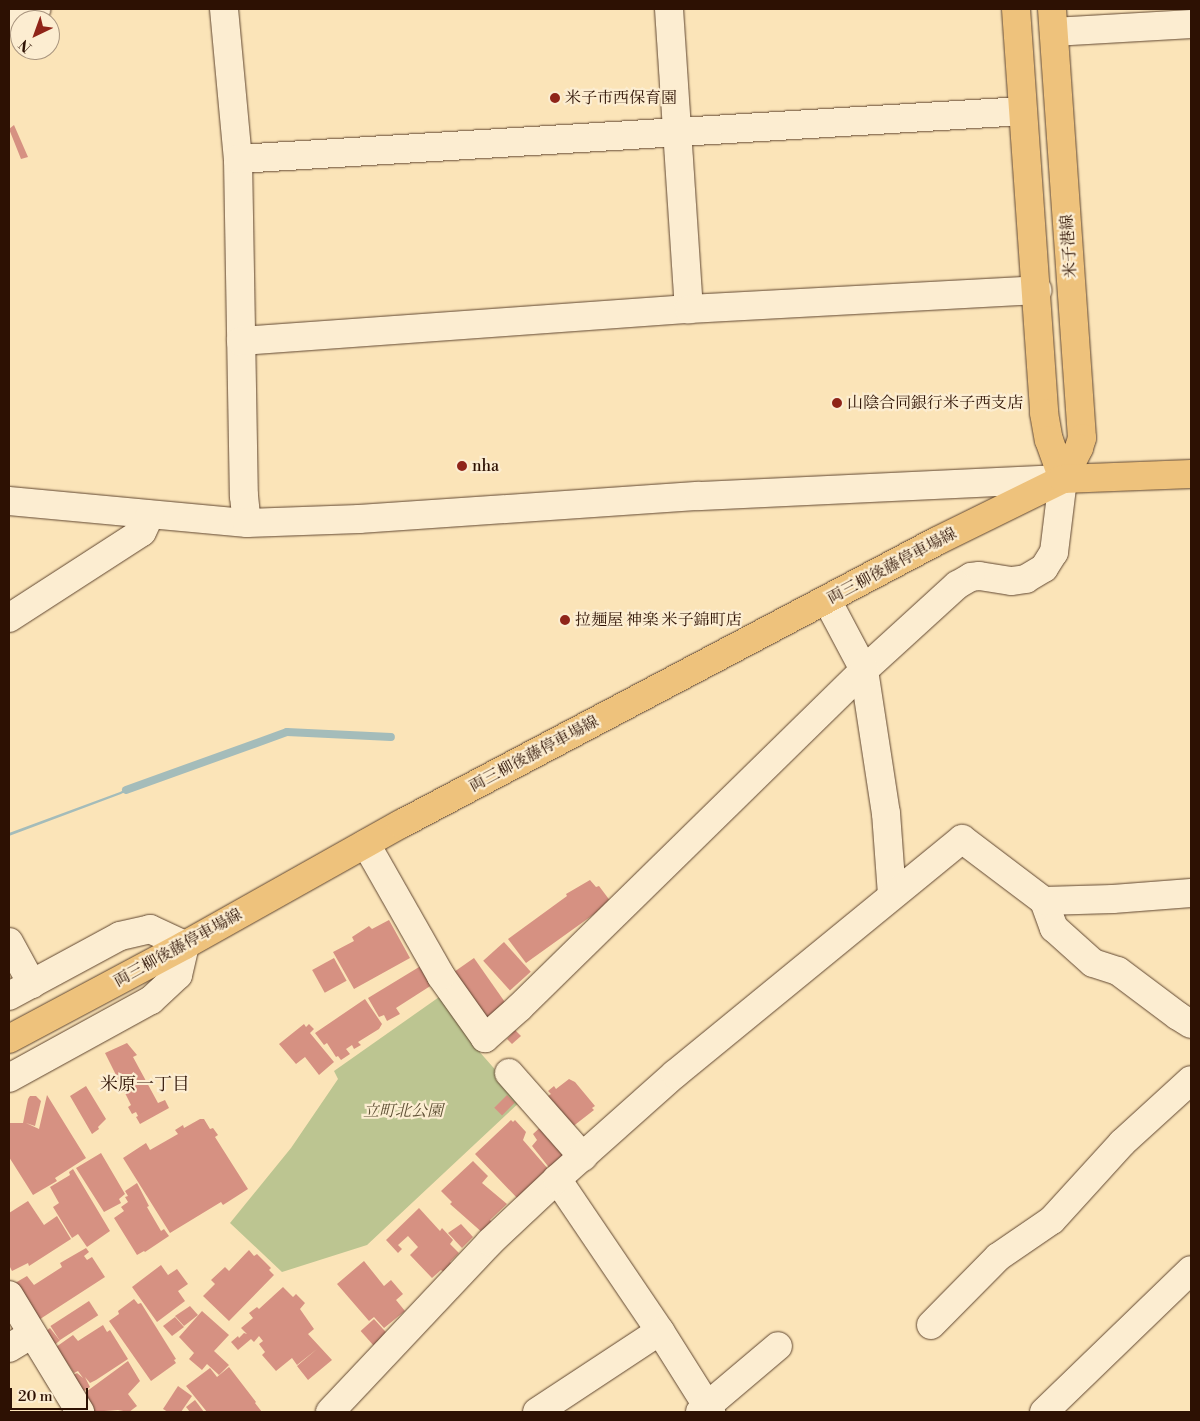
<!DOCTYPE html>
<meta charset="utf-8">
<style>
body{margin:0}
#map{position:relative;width:1200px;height:1421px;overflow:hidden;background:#fbe4b8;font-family:"Libre Bodoni","Noto Serif JP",serif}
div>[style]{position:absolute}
.green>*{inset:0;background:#bcc591}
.water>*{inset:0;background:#a4bcba}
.stream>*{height:8px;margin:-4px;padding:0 4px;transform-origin:4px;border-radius:4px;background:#a4bcba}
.building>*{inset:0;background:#d69182;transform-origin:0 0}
.roads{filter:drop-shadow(0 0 1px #604630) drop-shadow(0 0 1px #604630)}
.minor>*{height:28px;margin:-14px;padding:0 14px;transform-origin:14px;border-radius:14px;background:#fcedd1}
.major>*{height:28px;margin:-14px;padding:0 14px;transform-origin:14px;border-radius:14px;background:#eec27c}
.dots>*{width:14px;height:14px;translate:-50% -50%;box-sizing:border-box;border:2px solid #fcedd1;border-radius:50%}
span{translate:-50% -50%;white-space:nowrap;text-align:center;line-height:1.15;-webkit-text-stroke:4.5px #fcedd1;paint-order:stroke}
.poi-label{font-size:16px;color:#2d1103}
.left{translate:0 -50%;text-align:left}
.street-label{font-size:16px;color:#2d1103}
.park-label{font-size:16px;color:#5f5035;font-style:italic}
.neighbourhood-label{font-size:18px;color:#2d1103}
.frame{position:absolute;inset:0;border:10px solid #2d1103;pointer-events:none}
.north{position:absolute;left:10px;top:10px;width:50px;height:50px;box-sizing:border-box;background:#fcedd1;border:1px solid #a9957f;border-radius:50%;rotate:222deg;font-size:14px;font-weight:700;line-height:20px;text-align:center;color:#2d1103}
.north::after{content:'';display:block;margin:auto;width:18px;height:22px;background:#8f2418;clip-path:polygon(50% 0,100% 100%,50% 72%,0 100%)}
.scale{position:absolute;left:10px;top:1388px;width:78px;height:22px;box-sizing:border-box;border:2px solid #2d1103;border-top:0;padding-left:6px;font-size:15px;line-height:18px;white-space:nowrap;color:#2d1103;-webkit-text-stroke:4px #fcedd1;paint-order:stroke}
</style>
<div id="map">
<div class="green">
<i style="clip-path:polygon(442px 995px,470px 1041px,522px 1100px,367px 1245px,282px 1272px,230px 1223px,291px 1148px,338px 1079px,334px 1071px)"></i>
</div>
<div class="water">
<i style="clip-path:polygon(133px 785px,136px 786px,121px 794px,9px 836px,9px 833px,120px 792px)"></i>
</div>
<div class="stream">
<i style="left:126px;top:790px;width:171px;rotate:-19.8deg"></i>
<i style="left:287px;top:732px;width:104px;rotate:2.8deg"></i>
</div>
<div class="building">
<i style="clip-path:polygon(14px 125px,28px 157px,21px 159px,9px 129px)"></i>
<i style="clip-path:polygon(590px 880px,596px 887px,599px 886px,611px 902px,526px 963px,508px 939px,567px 896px,566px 894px)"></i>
<i style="clip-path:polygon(389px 920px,410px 958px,354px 989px,333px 952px,354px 941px,352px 937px,369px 926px,372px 929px)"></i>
<i style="left:504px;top:942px;width:40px;height:28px;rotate:48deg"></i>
<i style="left:334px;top:958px;width:26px;height:25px;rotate:61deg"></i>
<i style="left:474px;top:958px;width:59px;height:31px;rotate:55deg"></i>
<i style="clip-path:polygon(424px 964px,435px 983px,396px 1008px,400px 1014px,387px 1021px,384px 1015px,379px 1017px,368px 998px)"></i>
<i style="clip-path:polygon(365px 999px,382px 1024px,379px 1029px,358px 1042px,361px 1045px,354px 1049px,352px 1045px,346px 1049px,350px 1054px,341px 1060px,338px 1056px,336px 1057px,327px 1043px,324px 1045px,315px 1033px)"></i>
<i style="clip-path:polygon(304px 1024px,306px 1027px,309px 1024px,314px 1029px,310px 1033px,334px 1062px,319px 1075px,305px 1057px,296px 1064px,279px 1044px)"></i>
<i style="clip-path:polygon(515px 1030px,521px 1036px,512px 1044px,507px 1039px)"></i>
<i style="clip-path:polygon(127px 1043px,137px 1055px,133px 1057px,158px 1103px,165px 1100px,169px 1108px,140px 1124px,136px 1117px,138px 1116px,136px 1112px,132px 1114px,128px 1107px,131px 1105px,105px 1053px)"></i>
<i style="clip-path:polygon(569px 1079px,575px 1082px,595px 1106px,592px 1108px,594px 1110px,567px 1131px,542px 1100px,551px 1094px,548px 1091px,554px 1086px,556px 1089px)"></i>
<i style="clip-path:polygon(86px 1086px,106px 1119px,98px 1127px,99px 1129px,92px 1134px,70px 1096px)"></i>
<i style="clip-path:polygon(47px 1095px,86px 1158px,55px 1178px,57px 1181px,33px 1195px,9px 1157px,9px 1123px,23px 1123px,28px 1099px,30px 1096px,36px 1096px,41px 1101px,35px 1126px,26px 1123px,39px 1129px)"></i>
<i style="left:507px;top:1095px;width:11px;height:18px;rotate:45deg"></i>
<i style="clip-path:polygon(200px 1119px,204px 1119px,210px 1129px,213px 1128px,218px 1135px,215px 1137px,248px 1189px,223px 1205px,221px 1202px,170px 1233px,123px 1158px,146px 1143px,150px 1150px,178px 1134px,175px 1130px,183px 1125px,184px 1128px)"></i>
<i style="clip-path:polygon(511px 1120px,513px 1122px,515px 1120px,526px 1132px,523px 1140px,549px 1170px,518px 1199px,475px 1154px)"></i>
<i style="clip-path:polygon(546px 1122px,571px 1152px,551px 1170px,532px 1146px,537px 1140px,533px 1134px)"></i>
<i style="clip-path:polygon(101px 1153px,125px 1194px,119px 1199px,121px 1203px,104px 1212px,76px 1168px)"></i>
<i style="clip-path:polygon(473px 1161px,488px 1176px,482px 1183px,507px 1204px,490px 1220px,494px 1224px,484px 1234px,450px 1204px,452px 1202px,441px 1191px)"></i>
<i style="clip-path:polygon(73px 1169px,110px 1231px,87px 1247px,78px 1234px,72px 1238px,53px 1207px,59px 1203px,50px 1187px,70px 1175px,69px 1172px)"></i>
<i style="clip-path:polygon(137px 1183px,149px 1206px,147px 1207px,161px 1231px,164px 1229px,169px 1236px,145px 1252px,144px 1251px,137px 1255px,114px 1218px,124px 1211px,121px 1207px,128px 1202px,125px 1197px,128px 1196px,125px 1191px)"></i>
<i style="clip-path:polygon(28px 1201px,44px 1225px,57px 1216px,71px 1239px,29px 1266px,28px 1263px,12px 1271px,9px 1265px,9px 1213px)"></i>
<i style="clip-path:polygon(419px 1208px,440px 1231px,442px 1228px,453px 1240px,450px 1244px,459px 1253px,450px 1262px,453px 1265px,445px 1273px,441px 1270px,432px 1278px,410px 1255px,418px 1247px,408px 1236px,398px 1245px,402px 1249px,398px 1253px,386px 1240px)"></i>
<i style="clip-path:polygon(461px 1224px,473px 1237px,462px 1248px,448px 1233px)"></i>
<i style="clip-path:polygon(86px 1248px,89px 1252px,84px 1256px,87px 1260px,92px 1257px,105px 1277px,34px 1323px,10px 1286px,27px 1276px,34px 1285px,62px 1267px,60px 1263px)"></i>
<i style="clip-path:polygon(249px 1250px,254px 1256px,257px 1254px,271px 1268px,269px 1270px,274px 1275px,229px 1321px,203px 1296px,215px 1284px,211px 1280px,225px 1267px,229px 1271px)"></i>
<i style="clip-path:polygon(364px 1261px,384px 1286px,391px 1280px,403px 1294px,396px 1300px,405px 1311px,384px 1328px,374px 1317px,369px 1321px,337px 1284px)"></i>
<i style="clip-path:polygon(161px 1265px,168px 1275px,177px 1269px,188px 1284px,178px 1291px,185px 1301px,157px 1322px,132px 1287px)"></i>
<i style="clip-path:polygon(283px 1287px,293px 1297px,296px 1294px,305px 1303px,300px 1309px,314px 1329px,308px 1334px,332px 1360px,308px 1380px,297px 1366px,317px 1349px,297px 1365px,292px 1358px,276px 1371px,262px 1355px,265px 1352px,259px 1344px,263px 1341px,259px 1336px,254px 1342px,251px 1339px,238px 1350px,231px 1342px,238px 1336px,239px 1338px,244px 1333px,247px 1334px,241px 1328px,253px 1318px,249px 1313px,257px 1307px,259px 1309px)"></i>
<i style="clip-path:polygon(134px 1299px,138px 1304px,141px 1303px,176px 1359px,174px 1360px,176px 1363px,151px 1381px,109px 1321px,119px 1314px,118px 1311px)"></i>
<i style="left:89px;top:1301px;width:17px;height:46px;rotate:57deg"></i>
<i style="clip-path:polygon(190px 1306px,198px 1315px,184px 1326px,175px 1316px)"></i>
<i style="clip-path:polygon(202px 1311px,229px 1335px,214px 1351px,229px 1365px,219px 1375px,207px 1364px,202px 1370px,189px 1359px,194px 1353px,179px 1337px)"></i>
<i style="clip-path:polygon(175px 1317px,184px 1327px,172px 1336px,163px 1326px)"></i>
<i style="left:374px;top:1319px;width:24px;height:18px;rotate:48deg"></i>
<i style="clip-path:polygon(103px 1325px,107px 1332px,110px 1330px,128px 1359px,96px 1380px,90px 1383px,85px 1377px,90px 1387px,78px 1395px,68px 1378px,77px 1373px,83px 1378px,78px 1371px,74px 1373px,56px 1347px,73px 1335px,78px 1341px)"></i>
<i style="left:50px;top:1328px;width:16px;height:9px;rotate:52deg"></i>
<i style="clip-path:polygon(128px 1361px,140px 1381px,128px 1394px,137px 1406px,129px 1412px,118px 1410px,90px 1412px,79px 1397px)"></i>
<i style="clip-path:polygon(229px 1367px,256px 1402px,255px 1403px,262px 1412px,207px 1412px,186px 1386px,210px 1368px,217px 1377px)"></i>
<i style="clip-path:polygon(178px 1386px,192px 1396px,181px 1412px,168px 1412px,163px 1409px)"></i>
<i style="clip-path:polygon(195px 1400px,204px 1412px,190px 1412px,186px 1407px)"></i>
</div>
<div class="roads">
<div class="minor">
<i style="left:224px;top:9px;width:151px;rotate:84.7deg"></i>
<i style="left:238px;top:159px;width:337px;rotate:89deg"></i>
<i style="left:244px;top:496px;width:27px;rotate:84deg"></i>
<i style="left:669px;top:9px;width:301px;rotate:86.2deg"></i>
<i style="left:9px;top:21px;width:30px;rotate:-24deg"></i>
<i style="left:1054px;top:32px;width:137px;rotate:-3.3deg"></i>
<i style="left:238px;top:159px;width:785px;rotate:-3.5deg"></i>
<i style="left:241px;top:341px;width:449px;rotate:-4.1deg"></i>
<i style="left:689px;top:309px;width:349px;rotate:-3.1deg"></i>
<i style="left:9px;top:501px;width:239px;rotate:5.3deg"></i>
<i style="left:247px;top:523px;width:112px;rotate:-2deg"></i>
<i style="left:359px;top:519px;width:341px;rotate:-3.9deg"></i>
<i style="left:699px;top:496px;width:364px;rotate:-2.7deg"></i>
<i style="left:1063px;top:479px;width:74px;rotate:97deg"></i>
<i style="left:1054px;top:552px;width:19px;rotate:122deg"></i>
<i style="left:1044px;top:568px;width:21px;rotate:149deg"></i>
<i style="left:1026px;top:579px;width:15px;rotate:172deg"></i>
<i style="left:1011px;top:581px;width:32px;rotate:-171deg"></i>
<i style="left:979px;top:576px;width:8px;rotate:173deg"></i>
<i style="left:971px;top:577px;width:16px;rotate:150deg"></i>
<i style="left:957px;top:585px;width:126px;rotate:137.6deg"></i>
<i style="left:864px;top:670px;width:482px;rotate:135.6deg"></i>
<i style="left:520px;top:1007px;width:47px;rotate:138.5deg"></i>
<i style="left:485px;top:1038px;width:76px;rotate:-125.4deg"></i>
<i style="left:441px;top:976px;width:152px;rotate:-119.6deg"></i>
<i style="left:827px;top:600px;width:79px;rotate:62.1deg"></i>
<i style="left:864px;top:670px;width:145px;rotate:81.3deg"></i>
<i style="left:886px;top:813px;width:82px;rotate:85.8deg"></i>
<i style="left:9px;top:618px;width:158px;rotate:-32.9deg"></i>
<i style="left:142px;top:532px;width:19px;rotate:-65deg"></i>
<i style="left:1044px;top:901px;width:29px;rotate:70deg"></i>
<i style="left:1054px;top:928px;width:52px;rotate:41.9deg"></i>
<i style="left:1093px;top:963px;width:26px;rotate:18deg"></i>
<i style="left:1118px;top:971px;width:75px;rotate:36.9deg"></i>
<i style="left:1178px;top:1016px;width:15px;rotate:32deg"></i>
<i style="left:9px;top:942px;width:48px;rotate:61.3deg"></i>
<i style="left:9px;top:996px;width:126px;rotate:-28.4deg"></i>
<i style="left:120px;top:936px;width:31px;rotate:-13deg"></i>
<i style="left:150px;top:929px;width:38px;rotate:25deg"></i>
<i style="left:185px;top:945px;width:31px;rotate:103deg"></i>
<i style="left:178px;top:975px;width:37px;rotate:137deg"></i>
<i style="left:151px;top:1000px;width:162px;rotate:151.2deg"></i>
<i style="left:509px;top:1073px;width:112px;rotate:48.6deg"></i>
<i style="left:557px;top:1179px;width:184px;rotate:55.9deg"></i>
<i style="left:660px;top:1331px;width:96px;rotate:57.8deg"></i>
<i style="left:9px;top:1295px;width:137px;rotate:58.7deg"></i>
<i style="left:931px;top:1325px;width:95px;rotate:-45.4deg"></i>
<i style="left:998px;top:1257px;width:65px;rotate:-34.4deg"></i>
<i style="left:1052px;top:1220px;width:104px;rotate:-47.7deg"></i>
<i style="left:1122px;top:1143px;width:93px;rotate:-42.4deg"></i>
<i style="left:9px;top:1348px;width:27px;rotate:-31deg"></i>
<i style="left:330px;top:1412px;width:233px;rotate:-46.7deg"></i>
<i style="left:490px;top:1242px;width:92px;rotate:-43.2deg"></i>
<i style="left:557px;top:1179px;width:158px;rotate:-41.7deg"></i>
<i style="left:675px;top:1074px;width:371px;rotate:-39.3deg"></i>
<i style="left:962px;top:839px;width:103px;rotate:37.1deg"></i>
<i style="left:1044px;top:901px;width:69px;rotate:-1.7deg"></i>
<i style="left:1113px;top:899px;width:78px;rotate:-4.4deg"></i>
<i style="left:537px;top:1412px;width:147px;rotate:-33.4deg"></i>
<i style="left:700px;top:1412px;width:102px;rotate:-40.2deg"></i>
<i style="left:1044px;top:1412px;width:204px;rotate:-44deg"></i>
</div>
<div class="major">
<i style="left:1016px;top:9px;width:405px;rotate:86deg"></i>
<i style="left:1044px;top:413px;width:27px;rotate:80deg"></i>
<i style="left:1049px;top:440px;width:41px;rotate:70.3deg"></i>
<i style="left:1052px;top:9px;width:430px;rotate:86deg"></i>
<i style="left:1082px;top:438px;width:10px;rotate:107deg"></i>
<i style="left:1079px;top:448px;width:35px;rotate:117deg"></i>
<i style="left:9px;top:1039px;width:200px;rotate:-28.1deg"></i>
<i style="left:185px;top:945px;width:248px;rotate:-29.3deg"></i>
<i style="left:401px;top:824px;width:606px;rotate:-27.83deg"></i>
<i style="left:937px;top:541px;width:140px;rotate:-26.2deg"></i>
<i style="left:1063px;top:479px;width:128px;rotate:-2.2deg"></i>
</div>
</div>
<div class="dots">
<i style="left:555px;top:98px;background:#8f2418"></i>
<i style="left:837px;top:403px;background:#8f2418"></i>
<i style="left:462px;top:466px;background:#8f2418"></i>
<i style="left:565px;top:620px;background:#8f2418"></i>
</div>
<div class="poi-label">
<span class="left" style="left:565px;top:98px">米子市西保育園</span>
<span class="left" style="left:847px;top:403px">山陰合同銀行米子西支店</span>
<span class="left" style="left:472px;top:466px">nha</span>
<span class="left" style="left:575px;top:620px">拉麺屋 神楽 米子錦町店</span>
</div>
<div class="street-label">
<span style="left:1069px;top:246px;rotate:-94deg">米子港線</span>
<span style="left:892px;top:566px;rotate:-28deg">両三柳後藤停車場線</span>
<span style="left:534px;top:754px;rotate:-28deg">両三柳後藤停車場線</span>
<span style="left:178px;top:948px;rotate:-29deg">両三柳後藤停車場線</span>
</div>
<div class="park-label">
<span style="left:403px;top:1111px">立町北公園</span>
</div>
<div class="neighbourhood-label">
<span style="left:145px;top:1085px">米原一丁目</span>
</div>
<div class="frame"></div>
<div class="north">N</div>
<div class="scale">20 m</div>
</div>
